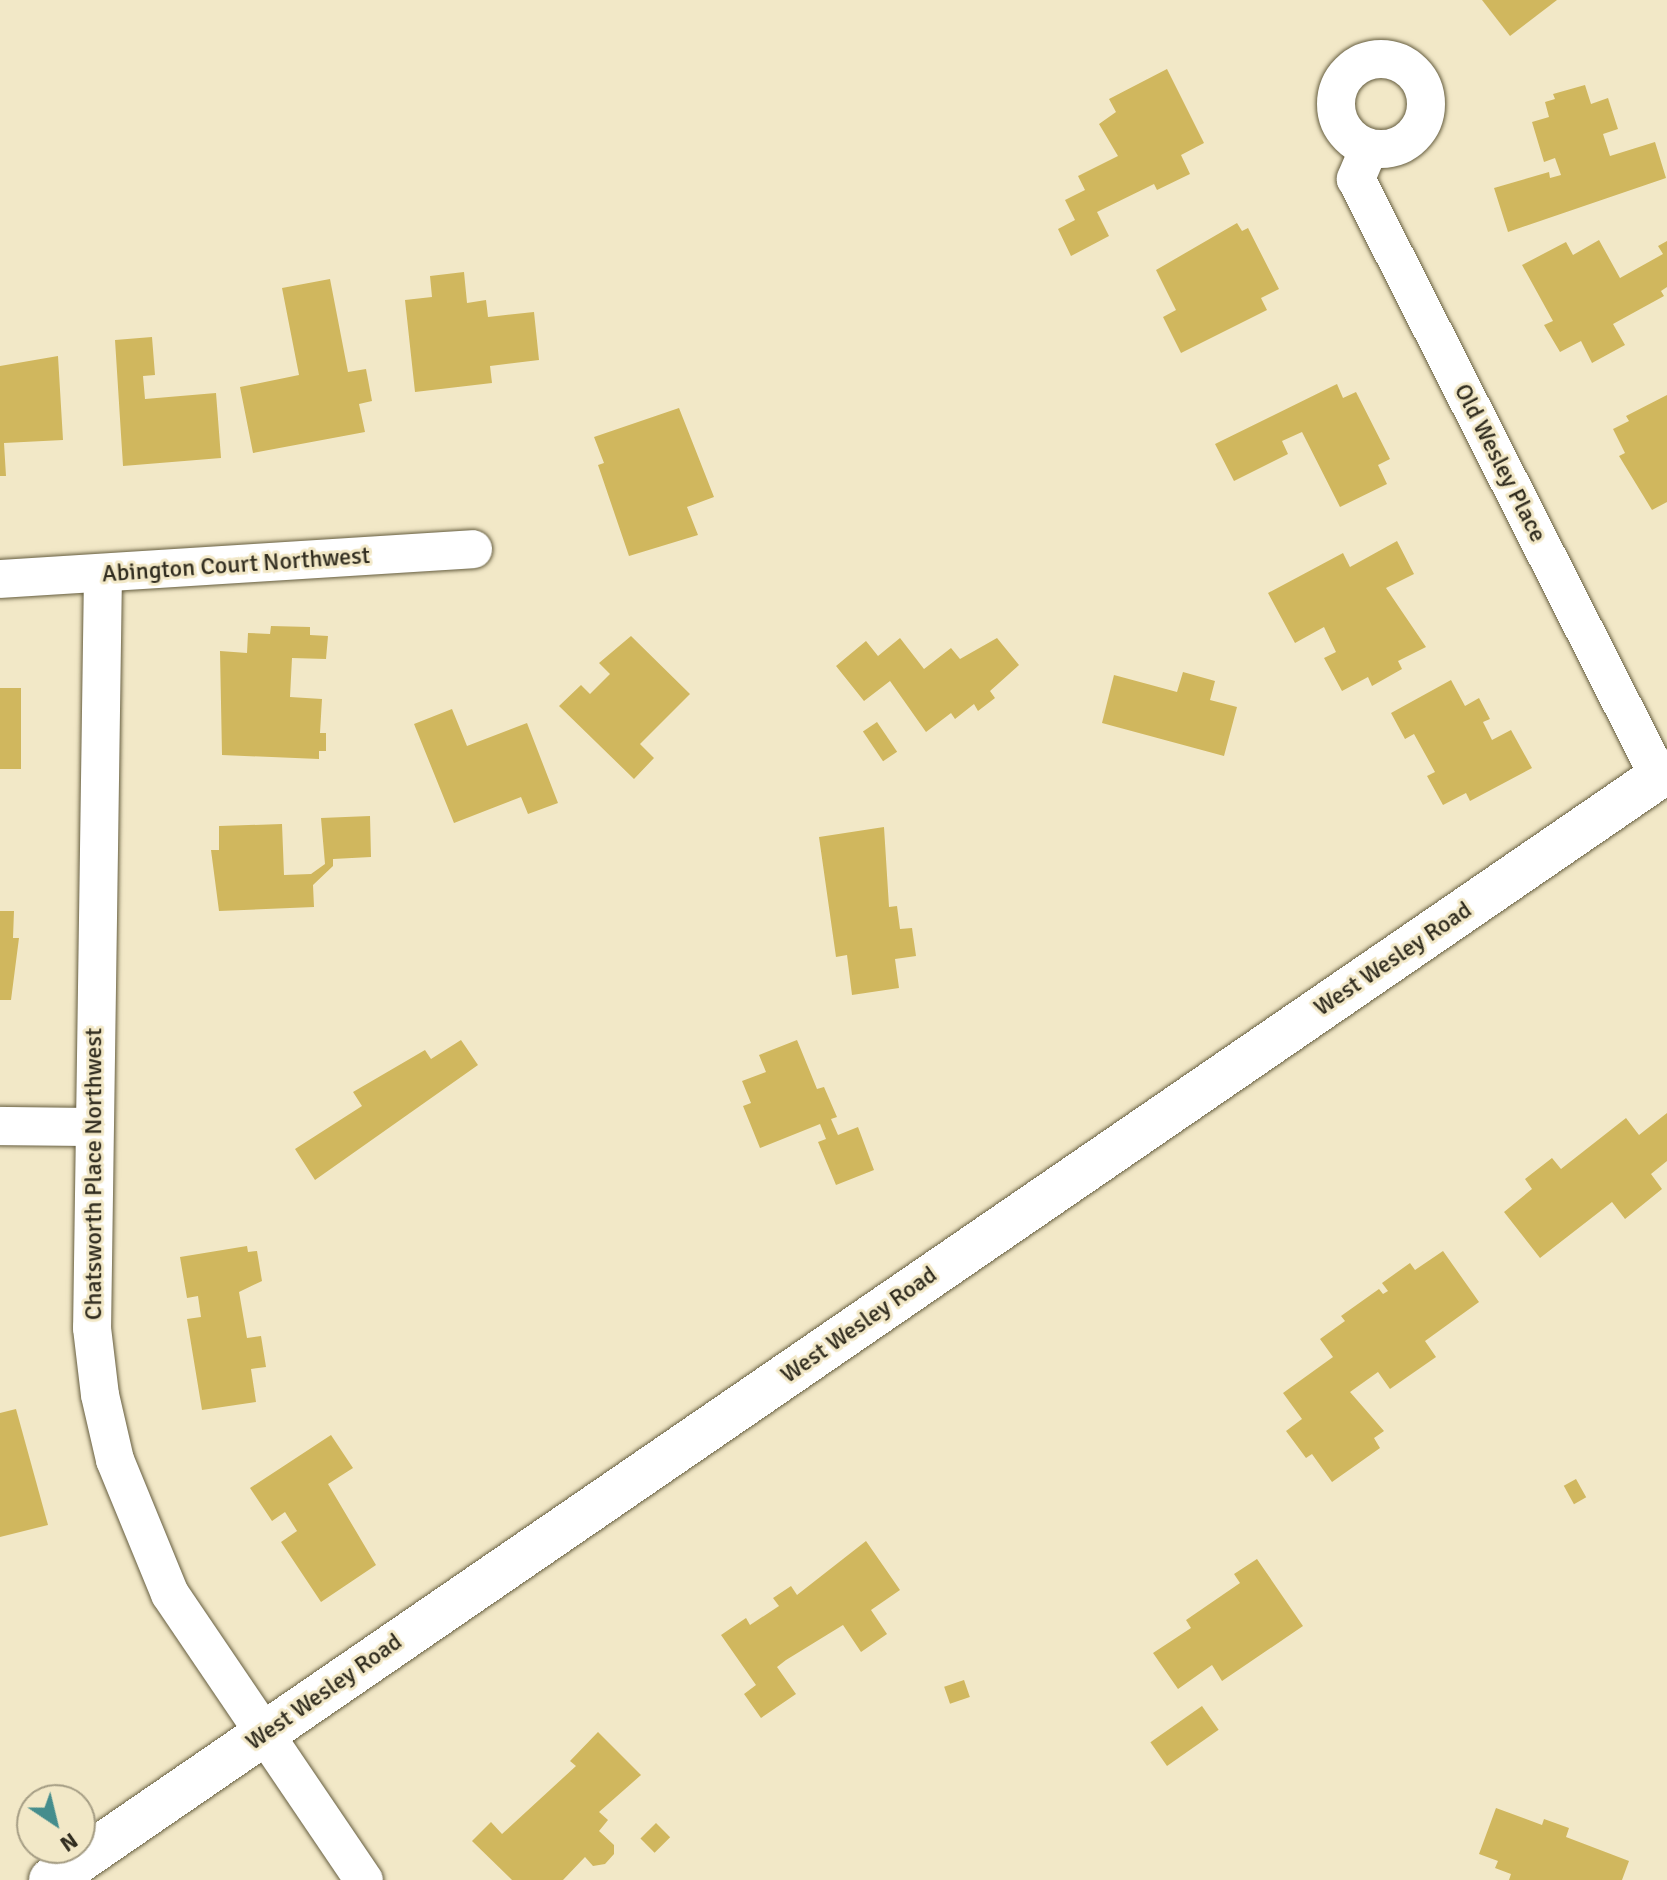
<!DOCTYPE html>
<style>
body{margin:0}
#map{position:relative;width:1667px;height:1880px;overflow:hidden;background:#f2e8c7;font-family:Signika,sans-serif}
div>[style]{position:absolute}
.building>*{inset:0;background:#d0b75e;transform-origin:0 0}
.roads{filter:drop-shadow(0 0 2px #665e40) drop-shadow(0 0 2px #665e40)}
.minor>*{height:38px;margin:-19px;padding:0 19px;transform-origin:19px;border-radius:19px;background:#fff}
.minor>.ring{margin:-19px;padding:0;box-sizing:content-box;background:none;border:38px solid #fff;border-radius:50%}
.tertiary>*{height:44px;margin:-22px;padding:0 22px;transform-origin:22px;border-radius:22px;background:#fff}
span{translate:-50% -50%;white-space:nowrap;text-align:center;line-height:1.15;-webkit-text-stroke:6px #f2e8c7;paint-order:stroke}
.street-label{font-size:24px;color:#312d20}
.north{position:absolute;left:16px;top:1784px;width:80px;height:80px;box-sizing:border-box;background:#f2e8c7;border:2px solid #a59d84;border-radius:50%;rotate:145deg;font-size:22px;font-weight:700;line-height:32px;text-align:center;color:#312d20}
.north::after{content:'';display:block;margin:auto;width:28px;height:36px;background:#458d8d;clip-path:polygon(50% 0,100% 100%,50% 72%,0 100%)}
</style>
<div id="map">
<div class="building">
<i style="clip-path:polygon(1482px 0,1557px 0,1510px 36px)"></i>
<i style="clip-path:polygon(1167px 69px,1204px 143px,1181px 155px,1190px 174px,1157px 190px,1154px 184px,1097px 212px,1109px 236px,1071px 256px,1058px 229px,1075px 220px,1065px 200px,1085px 190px,1078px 176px,1118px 156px,1099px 124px,1116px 112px,1109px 99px)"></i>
<i style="clip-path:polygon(1585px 85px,1591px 104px,1608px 98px,1618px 129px,1603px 134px,1610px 156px,1655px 142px,1666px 178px,1508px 232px,1494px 188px,1549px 172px,1550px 178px,1561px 175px,1555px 158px,1544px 162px,1532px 122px,1549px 117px,1545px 102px,1555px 99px,1553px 94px)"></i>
<i style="clip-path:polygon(1237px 223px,1242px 231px,1248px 228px,1279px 289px,1261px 298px,1267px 310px,1181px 353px,1163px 317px,1176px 310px,1156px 270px)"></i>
<i style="clip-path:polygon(1599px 240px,1620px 278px,1663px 254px,1658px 246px,1667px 241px,1667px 287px,1661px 291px,1664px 296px,1613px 324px,1625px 345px,1592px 363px,1581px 341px,1560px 352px,1544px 325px,1553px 321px,1522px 265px,1566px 242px,1573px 255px)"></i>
<i style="clip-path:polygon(464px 272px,467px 303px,486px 300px,488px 317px,534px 312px,539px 360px,490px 366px,492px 383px,415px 392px,405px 300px,432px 297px,430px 276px)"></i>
<i style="clip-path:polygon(330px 279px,348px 372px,366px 369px,372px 401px,359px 404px,365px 432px,253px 453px,240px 387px,299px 375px,282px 288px)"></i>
<i style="clip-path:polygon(152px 337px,155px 375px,143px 376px,145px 399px,216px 393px,221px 458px,123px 466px,115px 340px)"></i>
<i style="clip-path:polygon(58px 356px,63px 440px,4px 443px,6px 476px,0 476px,0 366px)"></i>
<i style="clip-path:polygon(1337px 384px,1343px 398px,1356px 392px,1390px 459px,1378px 465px,1387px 484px,1340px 507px,1302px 432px,1282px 441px,1288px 454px,1234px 481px,1215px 444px)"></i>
<i style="clip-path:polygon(1667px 395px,1667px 502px,1652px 510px,1619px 456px,1625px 453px,1613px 429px,1629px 421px,1626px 416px)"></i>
<i style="clip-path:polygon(679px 408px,714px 497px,687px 507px,698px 535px,629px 556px,598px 465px,604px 463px,594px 437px)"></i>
<i style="clip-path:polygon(1397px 541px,1414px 574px,1386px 588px,1426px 647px,1398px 661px,1402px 669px,1372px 686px,1368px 677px,1342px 691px,1324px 658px,1336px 652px,1324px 627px,1295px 643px,1268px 593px,1343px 553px,1350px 567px)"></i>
<i style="clip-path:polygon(271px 626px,310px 627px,310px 635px,328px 636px,326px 659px,292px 658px,290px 697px,322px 699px,320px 733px,326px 733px,326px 751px,319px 751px,319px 759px,222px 755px,220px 651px,247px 653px,248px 633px,270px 634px)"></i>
<i style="clip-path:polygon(631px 636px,690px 694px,640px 744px,654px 758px,634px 779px,559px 706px,581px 685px,590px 694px,610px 674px,599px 663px)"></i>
<i style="clip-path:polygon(900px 638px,924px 669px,951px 648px,960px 659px,997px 638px,1019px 665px,990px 691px,995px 698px,978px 711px,974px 704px,955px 719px,951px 713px,926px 732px,890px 681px,864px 701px,836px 666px,866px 641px,878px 656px)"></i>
<i style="clip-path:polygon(1183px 672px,1215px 681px,1210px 700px,1237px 707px,1224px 756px,1102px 723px,1114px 675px,1177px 692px)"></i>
<i style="clip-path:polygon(1451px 680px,1465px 706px,1479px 698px,1490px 719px,1483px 722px,1492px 740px,1511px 730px,1532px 768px,1470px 801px,1466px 793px,1443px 805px,1427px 776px,1435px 772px,1414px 734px,1405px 739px,1391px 713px)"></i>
<i style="left:0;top:688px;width:21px;height:81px"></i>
<i style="clip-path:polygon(452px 709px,467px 746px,527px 723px,558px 803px,528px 814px,521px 797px,454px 823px,414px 724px)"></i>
<i style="left:877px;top:722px;width:36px;height:17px;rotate:56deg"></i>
<i style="clip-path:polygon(370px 816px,371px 857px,333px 859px,333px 866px,313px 885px,314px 907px,219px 911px,211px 850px,219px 850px,219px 826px,282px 824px,284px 875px,311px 874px,325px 864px,321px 818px)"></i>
<i style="clip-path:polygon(884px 827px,889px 907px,897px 906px,900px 929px,912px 928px,916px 956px,895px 959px,899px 988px,852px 995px,847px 955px,836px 957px,819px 837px)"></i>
<i style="clip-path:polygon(0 911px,14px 911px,13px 938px,19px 938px,11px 1000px,0 1000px)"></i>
<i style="clip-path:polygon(461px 1040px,478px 1065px,315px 1180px,295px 1149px,362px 1106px,353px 1092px,425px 1050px,431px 1059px)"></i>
<i style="clip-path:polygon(797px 1040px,817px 1089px,824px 1087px,837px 1117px,831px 1119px,838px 1135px,858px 1127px,874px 1170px,836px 1185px,818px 1142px,826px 1139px,820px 1124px,760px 1148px,743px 1106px,751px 1103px,742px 1081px,766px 1072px,759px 1055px)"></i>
<i style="clip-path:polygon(1667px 1113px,1667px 1161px,1651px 1174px,1662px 1189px,1625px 1219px,1612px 1202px,1540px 1258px,1504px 1212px,1532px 1189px,1525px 1179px,1552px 1158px,1561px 1169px,1626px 1118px,1639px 1135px)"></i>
<i style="clip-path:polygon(247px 1246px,248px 1252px,257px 1251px,262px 1281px,239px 1292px,247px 1338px,261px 1336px,266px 1367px,251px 1369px,256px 1402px,202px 1410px,187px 1319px,201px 1317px,198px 1296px,187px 1298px,180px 1257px)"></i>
<i style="clip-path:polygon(1443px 1251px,1479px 1302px,1425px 1341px,1436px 1357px,1390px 1389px,1378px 1372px,1350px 1392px,1384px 1431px,1374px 1438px,1380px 1448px,1332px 1482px,1312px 1454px,1306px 1458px,1286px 1431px,1302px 1419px,1283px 1393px,1333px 1357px,1320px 1339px,1345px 1321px,1341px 1316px,1379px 1289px,1383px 1294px,1388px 1291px,1382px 1283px,1410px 1263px,1415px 1270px)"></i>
<i style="clip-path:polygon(16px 1409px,48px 1525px,0 1537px,0 1413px)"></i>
<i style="clip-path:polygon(331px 1435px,353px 1468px,328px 1484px,376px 1565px,321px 1602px,281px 1542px,297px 1531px,285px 1512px,272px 1521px,250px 1488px)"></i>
<i style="left:1576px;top:1479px;width:21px;height:14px;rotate:61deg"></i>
<i style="clip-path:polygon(866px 1541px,900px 1590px,871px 1610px,887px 1634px,861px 1652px,843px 1625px,786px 1660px,777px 1667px,796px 1694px,761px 1718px,744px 1694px,756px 1685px,721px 1635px,746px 1618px,750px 1625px,779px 1606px,773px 1598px,791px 1586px,797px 1595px)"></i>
<i style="clip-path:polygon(1257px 1559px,1303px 1626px,1222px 1681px,1212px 1665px,1178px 1689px,1153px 1653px,1191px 1628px,1186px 1620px,1240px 1583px,1234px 1574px)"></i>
<i style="left:964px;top:1680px;width:18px;height:21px;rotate:71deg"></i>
<i style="left:1202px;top:1706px;width:29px;height:63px;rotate:55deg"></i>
<i style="clip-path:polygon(598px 1732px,641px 1775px,599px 1812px,608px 1820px,599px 1831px,614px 1845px,614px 1854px,605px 1864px,593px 1866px,585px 1857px,563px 1880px,512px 1880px,472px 1841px,491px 1822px,502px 1834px,576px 1766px,570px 1761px)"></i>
<i style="clip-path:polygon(1496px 1808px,1542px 1825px,1544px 1819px,1569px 1828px,1566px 1837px,1629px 1861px,1622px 1880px,1509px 1880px,1511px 1874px,1495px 1868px,1498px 1861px,1479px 1854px)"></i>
<i style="left:656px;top:1823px;width:20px;height:22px;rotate:45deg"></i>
</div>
<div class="roads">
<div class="minor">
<i class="ring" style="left:1336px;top:59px;width:52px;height:52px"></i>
<i style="left:1369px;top:148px;width:34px;rotate:113deg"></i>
<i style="left:1356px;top:179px;width:670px;rotate:63.13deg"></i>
<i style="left:103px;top:573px;width:755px;rotate:90.83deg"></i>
<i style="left:92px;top:1328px;width:67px;rotate:83.2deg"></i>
<i style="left:100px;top:1395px;width:67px;rotate:77deg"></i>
<i style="left:115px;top:1460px;width:145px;rotate:67.7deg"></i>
<i style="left:170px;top:1594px;width:346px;rotate:55.9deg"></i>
<i style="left:0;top:579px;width:474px;rotate:-3.6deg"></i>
<i style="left:0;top:1126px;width:93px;rotate:0.6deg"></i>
</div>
<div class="tertiary">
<i style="left:51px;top:1880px;width:1960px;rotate:-34.46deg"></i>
</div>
</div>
<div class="street-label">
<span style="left:1500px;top:463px;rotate:63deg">Old Wesley Place</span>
<span style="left:236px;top:565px;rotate:-4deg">Abington Court Northwest</span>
<span style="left:1393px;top:959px;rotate:-34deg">West Wesley Road</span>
<span style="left:94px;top:1174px;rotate:-90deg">Chatsworth Place Northwest</span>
<span style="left:859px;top:1325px;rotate:-35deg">West Wesley Road</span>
<span style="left:324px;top:1692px;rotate:-35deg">West Wesley Road</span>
</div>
<div class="north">N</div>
</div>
